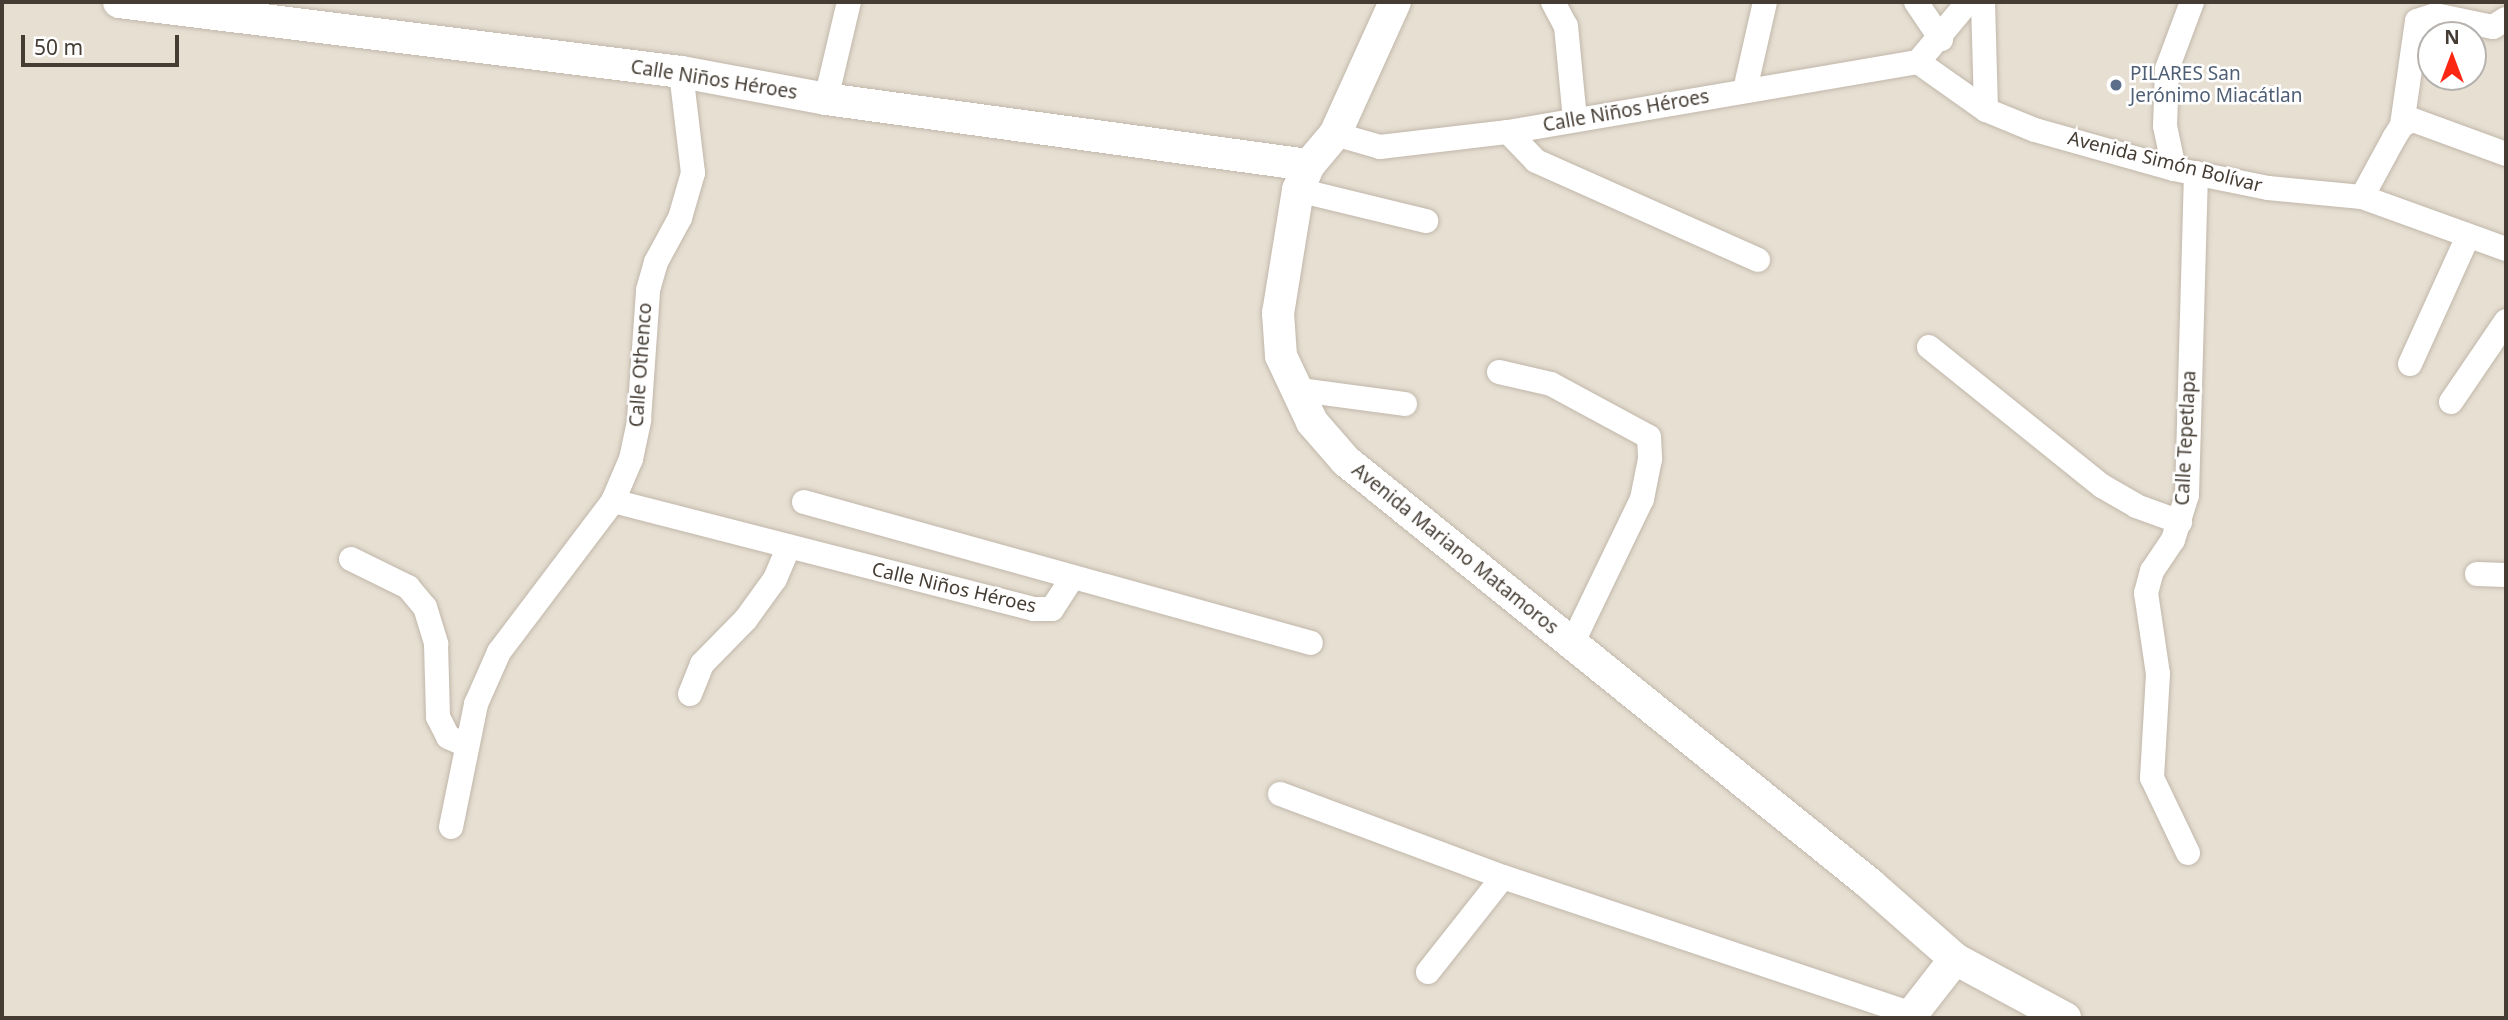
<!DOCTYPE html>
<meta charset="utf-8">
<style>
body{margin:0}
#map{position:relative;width:2508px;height:1020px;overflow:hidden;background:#f2ede4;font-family:"Noto Sans",sans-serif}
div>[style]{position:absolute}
.residential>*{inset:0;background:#e6dfd2}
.roads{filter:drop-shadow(0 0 2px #c1b7aa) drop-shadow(0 0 2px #c1b7aa)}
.minor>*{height:24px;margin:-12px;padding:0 12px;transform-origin:12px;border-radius:12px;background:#fff}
.tertiary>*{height:32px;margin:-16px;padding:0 16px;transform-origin:16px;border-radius:16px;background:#fff}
.dots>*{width:19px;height:19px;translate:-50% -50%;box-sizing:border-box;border:4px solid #fff;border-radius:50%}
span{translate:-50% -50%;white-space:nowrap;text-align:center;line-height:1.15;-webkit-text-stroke:5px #fff;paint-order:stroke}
.service-label{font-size:19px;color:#4e5e75}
.left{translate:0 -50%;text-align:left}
.street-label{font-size:19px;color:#453d34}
.frame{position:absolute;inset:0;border:4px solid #453d34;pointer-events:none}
.north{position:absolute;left:2417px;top:21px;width:70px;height:70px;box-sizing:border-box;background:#fff;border:2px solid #b5b1ae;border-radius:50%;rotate:0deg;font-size:19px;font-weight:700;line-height:28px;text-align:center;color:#453d34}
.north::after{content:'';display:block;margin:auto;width:24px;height:32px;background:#fb2713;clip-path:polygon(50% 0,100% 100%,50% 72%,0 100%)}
.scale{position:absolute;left:21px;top:35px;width:158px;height:32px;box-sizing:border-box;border:4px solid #453d34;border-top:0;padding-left:9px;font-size:21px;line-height:24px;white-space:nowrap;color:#453d34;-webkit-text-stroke:5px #fff;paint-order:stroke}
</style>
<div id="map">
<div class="residential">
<i style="clip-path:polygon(evenodd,2px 2px,2506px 2px,2506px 1018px,2px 1018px,2px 2px,2431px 35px,2473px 35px,2473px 77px,2431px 77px,2431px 35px)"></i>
</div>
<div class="roads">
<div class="minor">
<i style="left:1553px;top:2px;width:27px;rotate:62deg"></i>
<i style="left:1566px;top:26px;width:94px;rotate:84.5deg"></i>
<i style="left:1916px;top:2px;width:45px;rotate:56deg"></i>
<i style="left:1983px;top:2px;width:108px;rotate:88.4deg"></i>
<i style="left:1918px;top:62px;width:83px;rotate:35.2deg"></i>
<i style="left:1986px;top:110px;width:53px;rotate:22.2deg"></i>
<i style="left:2035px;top:130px;width:144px;rotate:15.7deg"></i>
<i style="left:2174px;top:169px;width:96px;rotate:11.4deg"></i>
<i style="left:2268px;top:188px;width:94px;rotate:5.5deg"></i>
<i style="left:2362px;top:197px;width:153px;rotate:19.9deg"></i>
<i style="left:1918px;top:62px;width:78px;rotate:-50.2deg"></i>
<i style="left:1745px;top:90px;width:90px;rotate:-77.2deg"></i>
<i style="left:826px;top:99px;width:100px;rotate:-76.7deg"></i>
<i style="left:2402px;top:125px;width:105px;rotate:-81.8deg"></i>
<i style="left:2417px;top:21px;width:19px;rotate:-18deg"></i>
<i style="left:2435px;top:15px;width:59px;rotate:11.7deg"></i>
<i style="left:2493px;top:27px;width:15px;rotate:-32deg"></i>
<i style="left:1508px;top:132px;width:40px;rotate:46deg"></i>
<i style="left:1536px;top:161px;width:243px;rotate:24deg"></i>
<i style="left:1335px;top:134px;width:47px;rotate:16.1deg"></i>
<i style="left:1380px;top:147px;width:129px;rotate:-6.7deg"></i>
<i style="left:1508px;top:132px;width:416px;rotate:-9.7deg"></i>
<i style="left:2174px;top:169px;width:44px;rotate:-101.8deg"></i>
<i style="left:2165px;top:126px;width:57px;rotate:-88deg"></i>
<i style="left:2167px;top:69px;width:72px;rotate:-69.5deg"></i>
<i style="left:1298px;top:190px;width:132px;rotate:13.6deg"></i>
<i style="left:2362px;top:197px;width:67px;rotate:-61.5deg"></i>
<i style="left:2394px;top:138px;width:15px;rotate:-58deg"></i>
<i style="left:2402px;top:125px;width:12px;rotate:-24deg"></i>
<i style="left:2413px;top:120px;width:99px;rotate:20.1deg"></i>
<i style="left:1929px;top:347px;width:222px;rotate:38.8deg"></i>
<i style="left:2102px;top:486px;width:39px;rotate:30deg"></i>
<i style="left:2136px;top:506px;width:47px;rotate:20deg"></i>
<i style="left:2410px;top:364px;width:141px;rotate:-65.6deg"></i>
<i style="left:1499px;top:372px;width:53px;rotate:13deg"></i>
<i style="left:1551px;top:384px;width:111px;rotate:28.4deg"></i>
<i style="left:1649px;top:437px;width:22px;rotate:87deg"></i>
<i style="left:1650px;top:459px;width:41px;rotate:101.3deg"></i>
<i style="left:1642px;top:499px;width:161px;rotate:115.8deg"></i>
<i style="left:1293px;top:389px;width:113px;rotate:7.6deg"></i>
<i style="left:2451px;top:402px;width:98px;rotate:-55.8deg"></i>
<i style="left:613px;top:501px;width:435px;rotate:14.4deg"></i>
<i style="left:1034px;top:609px;width:18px"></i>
<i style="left:1052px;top:609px;width:37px;rotate:-57deg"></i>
<i style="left:804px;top:502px;width:526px;rotate:15.54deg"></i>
<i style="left:351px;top:559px;width:64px;rotate:26.2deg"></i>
<i style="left:408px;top:587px;width:26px;rotate:50deg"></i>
<i style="left:425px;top:607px;width:39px;rotate:73deg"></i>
<i style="left:436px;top:644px;width:73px;rotate:88.4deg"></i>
<i style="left:438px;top:717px;width:22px;rotate:63deg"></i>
<i style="left:448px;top:737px;width:20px;rotate:24deg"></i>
<i style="left:2477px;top:574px;width:29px;rotate:2deg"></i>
<i style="left:690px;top:694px;width:32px;rotate:-68deg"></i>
<i style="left:702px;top:664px;width:63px;rotate:-45.6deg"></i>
<i style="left:746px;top:619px;width:49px;rotate:-54.1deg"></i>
<i style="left:775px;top:579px;width:33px;rotate:-67deg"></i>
<i style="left:1280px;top:794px;width:238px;rotate:20.4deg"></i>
<i style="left:1503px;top:877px;width:431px;rotate:18.5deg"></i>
<i style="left:451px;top:827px;width:126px;rotate:-78.5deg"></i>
<i style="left:476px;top:704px;width:57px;rotate:-66.1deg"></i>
<i style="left:499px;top:652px;width:189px;rotate:-52.9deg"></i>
<i style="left:613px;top:501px;width:46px;rotate:-66.8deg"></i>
<i style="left:631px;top:459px;width:40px;rotate:-78deg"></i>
<i style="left:639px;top:420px;width:130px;rotate:-86deg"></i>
<i style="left:648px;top:290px;width:29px;rotate:-74deg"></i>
<i style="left:656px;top:262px;width:50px;rotate:-61.4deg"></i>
<i style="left:680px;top:218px;width:47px;rotate:-73.9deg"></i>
<i style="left:693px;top:173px;width:102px;rotate:-96.8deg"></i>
<i style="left:2188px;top:853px;width:83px;rotate:-115.6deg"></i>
<i style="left:2152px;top:778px;width:104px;rotate:-86.7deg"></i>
<i style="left:2158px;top:674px;width:82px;rotate:-98.4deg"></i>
<i style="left:2146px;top:593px;width:23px;rotate:-75deg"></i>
<i style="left:2152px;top:571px;width:37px;rotate:-56deg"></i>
<i style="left:2173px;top:540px;width:47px;rotate:-72.7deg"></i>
<i style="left:2187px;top:495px;width:322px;rotate:-88.4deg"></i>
<i style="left:1428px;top:972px;width:121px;rotate:-51.7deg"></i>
</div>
<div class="tertiary">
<i style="left:119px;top:2px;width:566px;rotate:7.1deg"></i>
<i style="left:681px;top:72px;width:147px;rotate:10.5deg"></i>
<i style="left:826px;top:99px;width:487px;rotate:7.8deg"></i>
<i style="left:1395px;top:2px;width:145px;rotate:114.4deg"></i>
<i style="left:1335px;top:134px;width:40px;rotate:130deg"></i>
<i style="left:1309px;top:165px;width:27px;rotate:114deg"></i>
<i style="left:1298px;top:190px;width:125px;rotate:99.2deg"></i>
<i style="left:1278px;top:313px;width:43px;rotate:86deg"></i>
<i style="left:1281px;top:356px;width:73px;rotate:64.8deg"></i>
<i style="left:1312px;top:422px;width:52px;rotate:48.9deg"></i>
<i style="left:1346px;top:461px;width:673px;rotate:38.91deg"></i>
<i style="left:1870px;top:884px;width:113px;rotate:41.4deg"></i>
<i style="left:1955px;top:959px;width:125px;rotate:28.2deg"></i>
<i style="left:1909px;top:1018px;width:75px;rotate:-52.1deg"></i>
</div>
</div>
<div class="dots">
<i style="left:2116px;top:85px;background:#5c6f8a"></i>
</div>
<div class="service-label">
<span class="left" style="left:2130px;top:85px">PILARES San<br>Jerónimo Miacátlan</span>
</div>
<div class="street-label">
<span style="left:714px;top:80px;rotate:9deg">Calle Niños Héroes</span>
<span style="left:1626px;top:111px;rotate:-10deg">Calle Niños Héroes</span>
<span style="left:2165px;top:162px;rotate:14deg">Avenida Simón Bolívar</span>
<span style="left:641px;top:365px;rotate:-86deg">Calle Othenco</span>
<span style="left:2186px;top:438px;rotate:-87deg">Calle Tepetlapa</span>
<span style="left:1455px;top:549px;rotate:39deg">Avenida Mariano Matamoros</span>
<span style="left:954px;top:588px;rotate:13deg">Calle Niños Héroes</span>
</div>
<div class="frame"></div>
<div class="north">N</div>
<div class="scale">50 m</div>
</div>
